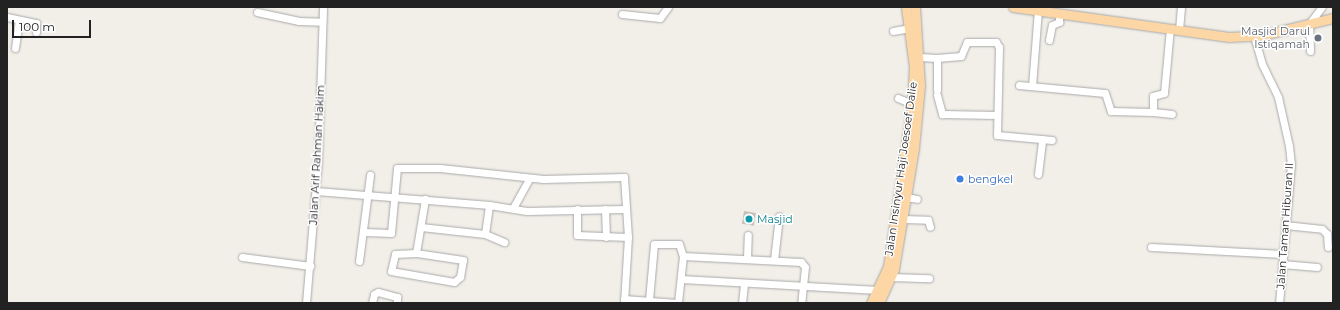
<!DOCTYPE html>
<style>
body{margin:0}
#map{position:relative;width:1340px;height:310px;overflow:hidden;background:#f2efe9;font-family:Montserrat,sans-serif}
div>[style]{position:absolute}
.building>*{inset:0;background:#c7bfb8;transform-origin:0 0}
.roads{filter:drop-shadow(0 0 1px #a9a9a9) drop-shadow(0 0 1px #a9a9a9)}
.minor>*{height:7px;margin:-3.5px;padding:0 3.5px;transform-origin:3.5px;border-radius:3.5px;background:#fff}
.major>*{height:9px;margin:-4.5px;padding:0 4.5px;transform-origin:4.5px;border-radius:4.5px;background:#fcd6a4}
.dots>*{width:11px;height:11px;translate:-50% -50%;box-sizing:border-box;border:2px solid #fff;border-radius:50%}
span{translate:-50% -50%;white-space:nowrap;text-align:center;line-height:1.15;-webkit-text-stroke:3px #fff;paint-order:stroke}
.worship-label{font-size:11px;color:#5b616d}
.right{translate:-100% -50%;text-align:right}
.street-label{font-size:11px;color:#222}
.shop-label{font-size:11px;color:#366cbe}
.left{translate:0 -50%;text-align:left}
.culture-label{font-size:11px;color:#0d838f}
.frame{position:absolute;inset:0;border:8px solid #222;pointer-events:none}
.scale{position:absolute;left:12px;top:20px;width:79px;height:18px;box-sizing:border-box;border:2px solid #222;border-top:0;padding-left:5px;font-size:12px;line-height:14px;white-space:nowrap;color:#222;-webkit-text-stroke:3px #fff;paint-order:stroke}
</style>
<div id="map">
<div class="building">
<i style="left:744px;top:211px;width:12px;height:13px;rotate:9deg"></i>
</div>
<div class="roads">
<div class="minor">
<i style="left:257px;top:12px;width:43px;rotate:12.1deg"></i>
<i style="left:299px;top:21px;width:23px;rotate:2deg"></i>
<i style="left:622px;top:14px;width:38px;rotate:6deg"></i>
<i style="left:660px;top:18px;width:14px;rotate:-54deg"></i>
<i style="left:7px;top:17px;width:30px;rotate:12deg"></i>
<i style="left:36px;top:23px;width:9px;rotate:90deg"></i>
<i style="left:1179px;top:30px;width:23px;rotate:-85deg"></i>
<i style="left:893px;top:31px;width:17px;rotate:-10deg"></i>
<i style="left:1254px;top:36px;width:29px;rotate:74deg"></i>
<i style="left:1262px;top:64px;width:37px;rotate:64deg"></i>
<i style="left:1278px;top:97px;width:50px;rotate:77.3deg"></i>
<i style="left:1289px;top:146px;width:18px;rotate:84deg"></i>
<i style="left:1291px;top:164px;width:140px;rotate:94.9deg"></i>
<i style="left:1049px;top:40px;width:15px;rotate:-79deg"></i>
<i style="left:1052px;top:25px;width:8px;rotate:-23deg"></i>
<i style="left:1059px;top:22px;width:9px;rotate:-90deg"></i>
<i style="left:15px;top:48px;width:28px;rotate:-82deg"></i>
<i style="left:1310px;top:51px;width:27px;rotate:-92deg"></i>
<i style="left:1309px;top:24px;width:21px;rotate:-53deg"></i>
<i style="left:920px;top:57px;width:17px;rotate:3deg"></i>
<i style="left:937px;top:58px;width:32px;rotate:90deg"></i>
<i style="left:937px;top:58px;width:24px;rotate:-5deg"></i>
<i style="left:961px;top:56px;width:15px;rotate:-67deg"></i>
<i style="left:967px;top:42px;width:29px"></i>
<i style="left:996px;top:42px;width:6px;rotate:59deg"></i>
<i style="left:999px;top:47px;width:88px;rotate:91.3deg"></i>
<i style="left:997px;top:135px;width:55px;rotate:5.2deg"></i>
<i style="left:1019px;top:85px;width:86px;rotate:5.3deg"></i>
<i style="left:1105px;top:93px;width:19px;rotate:72deg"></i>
<i style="left:1111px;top:111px;width:42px;rotate:1.4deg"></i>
<i style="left:1153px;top:112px;width:16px;rotate:-90deg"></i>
<i style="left:1153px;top:96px;width:11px;rotate:-15deg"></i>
<i style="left:1164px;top:93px;width:65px;rotate:-84.7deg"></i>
<i style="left:1032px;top:86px;width:76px;rotate:-85.5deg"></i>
<i style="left:937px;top:95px;width:20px;rotate:75deg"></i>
<i style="left:942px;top:114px;width:55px;rotate:1deg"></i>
<i style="left:898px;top:98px;width:15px;rotate:23deg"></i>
<i style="left:1153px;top:112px;width:19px;rotate:6deg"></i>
<i style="left:1038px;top:174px;width:35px;rotate:-83deg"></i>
<i style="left:316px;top:191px;width:174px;rotate:4.6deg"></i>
<i style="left:489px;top:205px;width:38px;rotate:9deg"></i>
<i style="left:527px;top:211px;width:97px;rotate:-1.2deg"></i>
<i style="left:906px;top:197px;width:11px;rotate:10deg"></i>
<i style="left:513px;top:208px;width:33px;rotate:-61deg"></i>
<i style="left:577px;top:209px;width:26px;rotate:90deg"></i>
<i style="left:577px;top:235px;width:51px;rotate:2.2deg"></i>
<i style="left:628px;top:237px;width:66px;rotate:93.5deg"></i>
<i style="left:605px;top:209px;width:28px;rotate:88deg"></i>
<i style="left:903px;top:219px;width:25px;rotate:2deg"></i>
<i style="left:928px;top:220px;width:7px;rotate:74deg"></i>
<i style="left:1285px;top:225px;width:37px;rotate:6deg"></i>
<i style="left:1322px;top:229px;width:7px;rotate:45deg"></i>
<i style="left:1327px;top:234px;width:13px;rotate:86deg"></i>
<i style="left:421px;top:227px;width:64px;rotate:6.2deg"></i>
<i style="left:485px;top:234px;width:29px;rotate:-82deg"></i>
<i style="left:364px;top:232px;width:27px;rotate:2deg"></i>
<i style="left:391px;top:233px;width:65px;rotate:-84.7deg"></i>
<i style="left:397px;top:168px;width:43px"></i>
<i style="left:440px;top:168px;width:104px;rotate:6.1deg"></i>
<i style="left:543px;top:179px;width:81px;rotate:-1.4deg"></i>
<i style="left:624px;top:177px;width:60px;rotate:86.2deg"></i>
<i style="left:485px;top:234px;width:21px;rotate:23deg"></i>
<i style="left:1151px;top:247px;width:132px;rotate:3deg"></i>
<i style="left:416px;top:253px;width:21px;rotate:177deg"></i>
<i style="left:395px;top:254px;width:17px;rotate:103deg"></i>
<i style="left:391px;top:271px;width:64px;rotate:9.9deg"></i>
<i style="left:454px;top:282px;width:8px;rotate:-40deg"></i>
<i style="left:460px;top:277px;width:17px;rotate:-80deg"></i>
<i style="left:463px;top:260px;width:48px;rotate:-171.5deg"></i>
<i style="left:416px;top:253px;width:55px;rotate:-80.5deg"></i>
<i style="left:683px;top:256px;width:118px;rotate:2.9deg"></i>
<i style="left:801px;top:262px;width:6px;rotate:51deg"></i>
<i style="left:805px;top:267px;width:36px;rotate:96deg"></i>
<i style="left:242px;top:257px;width:69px;rotate:7.5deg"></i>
<i style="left:747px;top:258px;width:23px;rotate:-88deg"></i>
<i style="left:774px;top:260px;width:44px;rotate:-83.5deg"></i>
<i style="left:359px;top:261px;width:87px;rotate:-82.7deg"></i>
<i style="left:1282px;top:264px;width:35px;rotate:5deg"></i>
<i style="left:891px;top:277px;width:38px;rotate:2deg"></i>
<i style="left:681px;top:279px;width:197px;rotate:3.2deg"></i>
<i style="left:624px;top:299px;width:53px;rotate:4.3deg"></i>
<i style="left:649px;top:300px;width:56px;rotate:-84.9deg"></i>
<i style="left:654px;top:244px;width:25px"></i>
<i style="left:679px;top:244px;width:13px;rotate:72deg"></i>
<i style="left:683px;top:256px;width:47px;rotate:96.1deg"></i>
<i style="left:306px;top:303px;width:144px;rotate:-85.2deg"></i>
<i style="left:318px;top:159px;width:152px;rotate:-88.1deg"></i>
<i style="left:372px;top:303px;width:9px;rotate:-77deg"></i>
<i style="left:374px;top:294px;width:4px;rotate:-27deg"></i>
<i style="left:378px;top:292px;width:20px;rotate:15deg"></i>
<i style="left:397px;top:297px;width:6px;rotate:90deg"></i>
<i style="left:742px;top:303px;width:19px;rotate:-84deg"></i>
</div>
<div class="major">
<i style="left:1013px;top:7px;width:218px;rotate:7.9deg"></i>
<i style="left:1229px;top:37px;width:34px;rotate:-3deg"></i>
<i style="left:1263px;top:35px;width:72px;rotate:-13.7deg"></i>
<i style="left:871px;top:303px;width:40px;rotate:-65deg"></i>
<i style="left:888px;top:267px;width:165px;rotate:-81.6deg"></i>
<i style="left:912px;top:104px;width:37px;rotate:-87deg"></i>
<i style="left:914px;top:67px;width:61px;rotate:-97.6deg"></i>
<i style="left:879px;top:303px;width:37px;rotate:-66deg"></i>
<i style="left:894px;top:269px;width:123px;rotate:-80.6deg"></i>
<i style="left:914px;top:148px;width:62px;rotate:-84.5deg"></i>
<i style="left:920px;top:86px;width:79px;rotate:-93.6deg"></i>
</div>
</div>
<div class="dots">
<i style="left:1318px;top:38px;background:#6b7280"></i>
<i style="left:960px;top:179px;background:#3f7fe0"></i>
<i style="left:749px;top:219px;background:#0f9aa8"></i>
</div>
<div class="worship-label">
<span class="right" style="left:1310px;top:38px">Masjid Darul<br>Istiqamah</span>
</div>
<div class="street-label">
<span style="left:317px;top:155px;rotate:-87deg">Jalan Arif Rahman Hakim</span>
<span style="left:901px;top:169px;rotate:-82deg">Jalan Insinyur Haji Joesoef Dalie</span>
<span style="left:1285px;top:226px;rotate:-86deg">Jalan Taman Hiburan II</span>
</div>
<div class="shop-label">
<span class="left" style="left:968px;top:179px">bengkel</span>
</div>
<div class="culture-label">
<span class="left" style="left:757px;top:219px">Masjid</span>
</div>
<div class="frame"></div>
<div class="scale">100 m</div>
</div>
